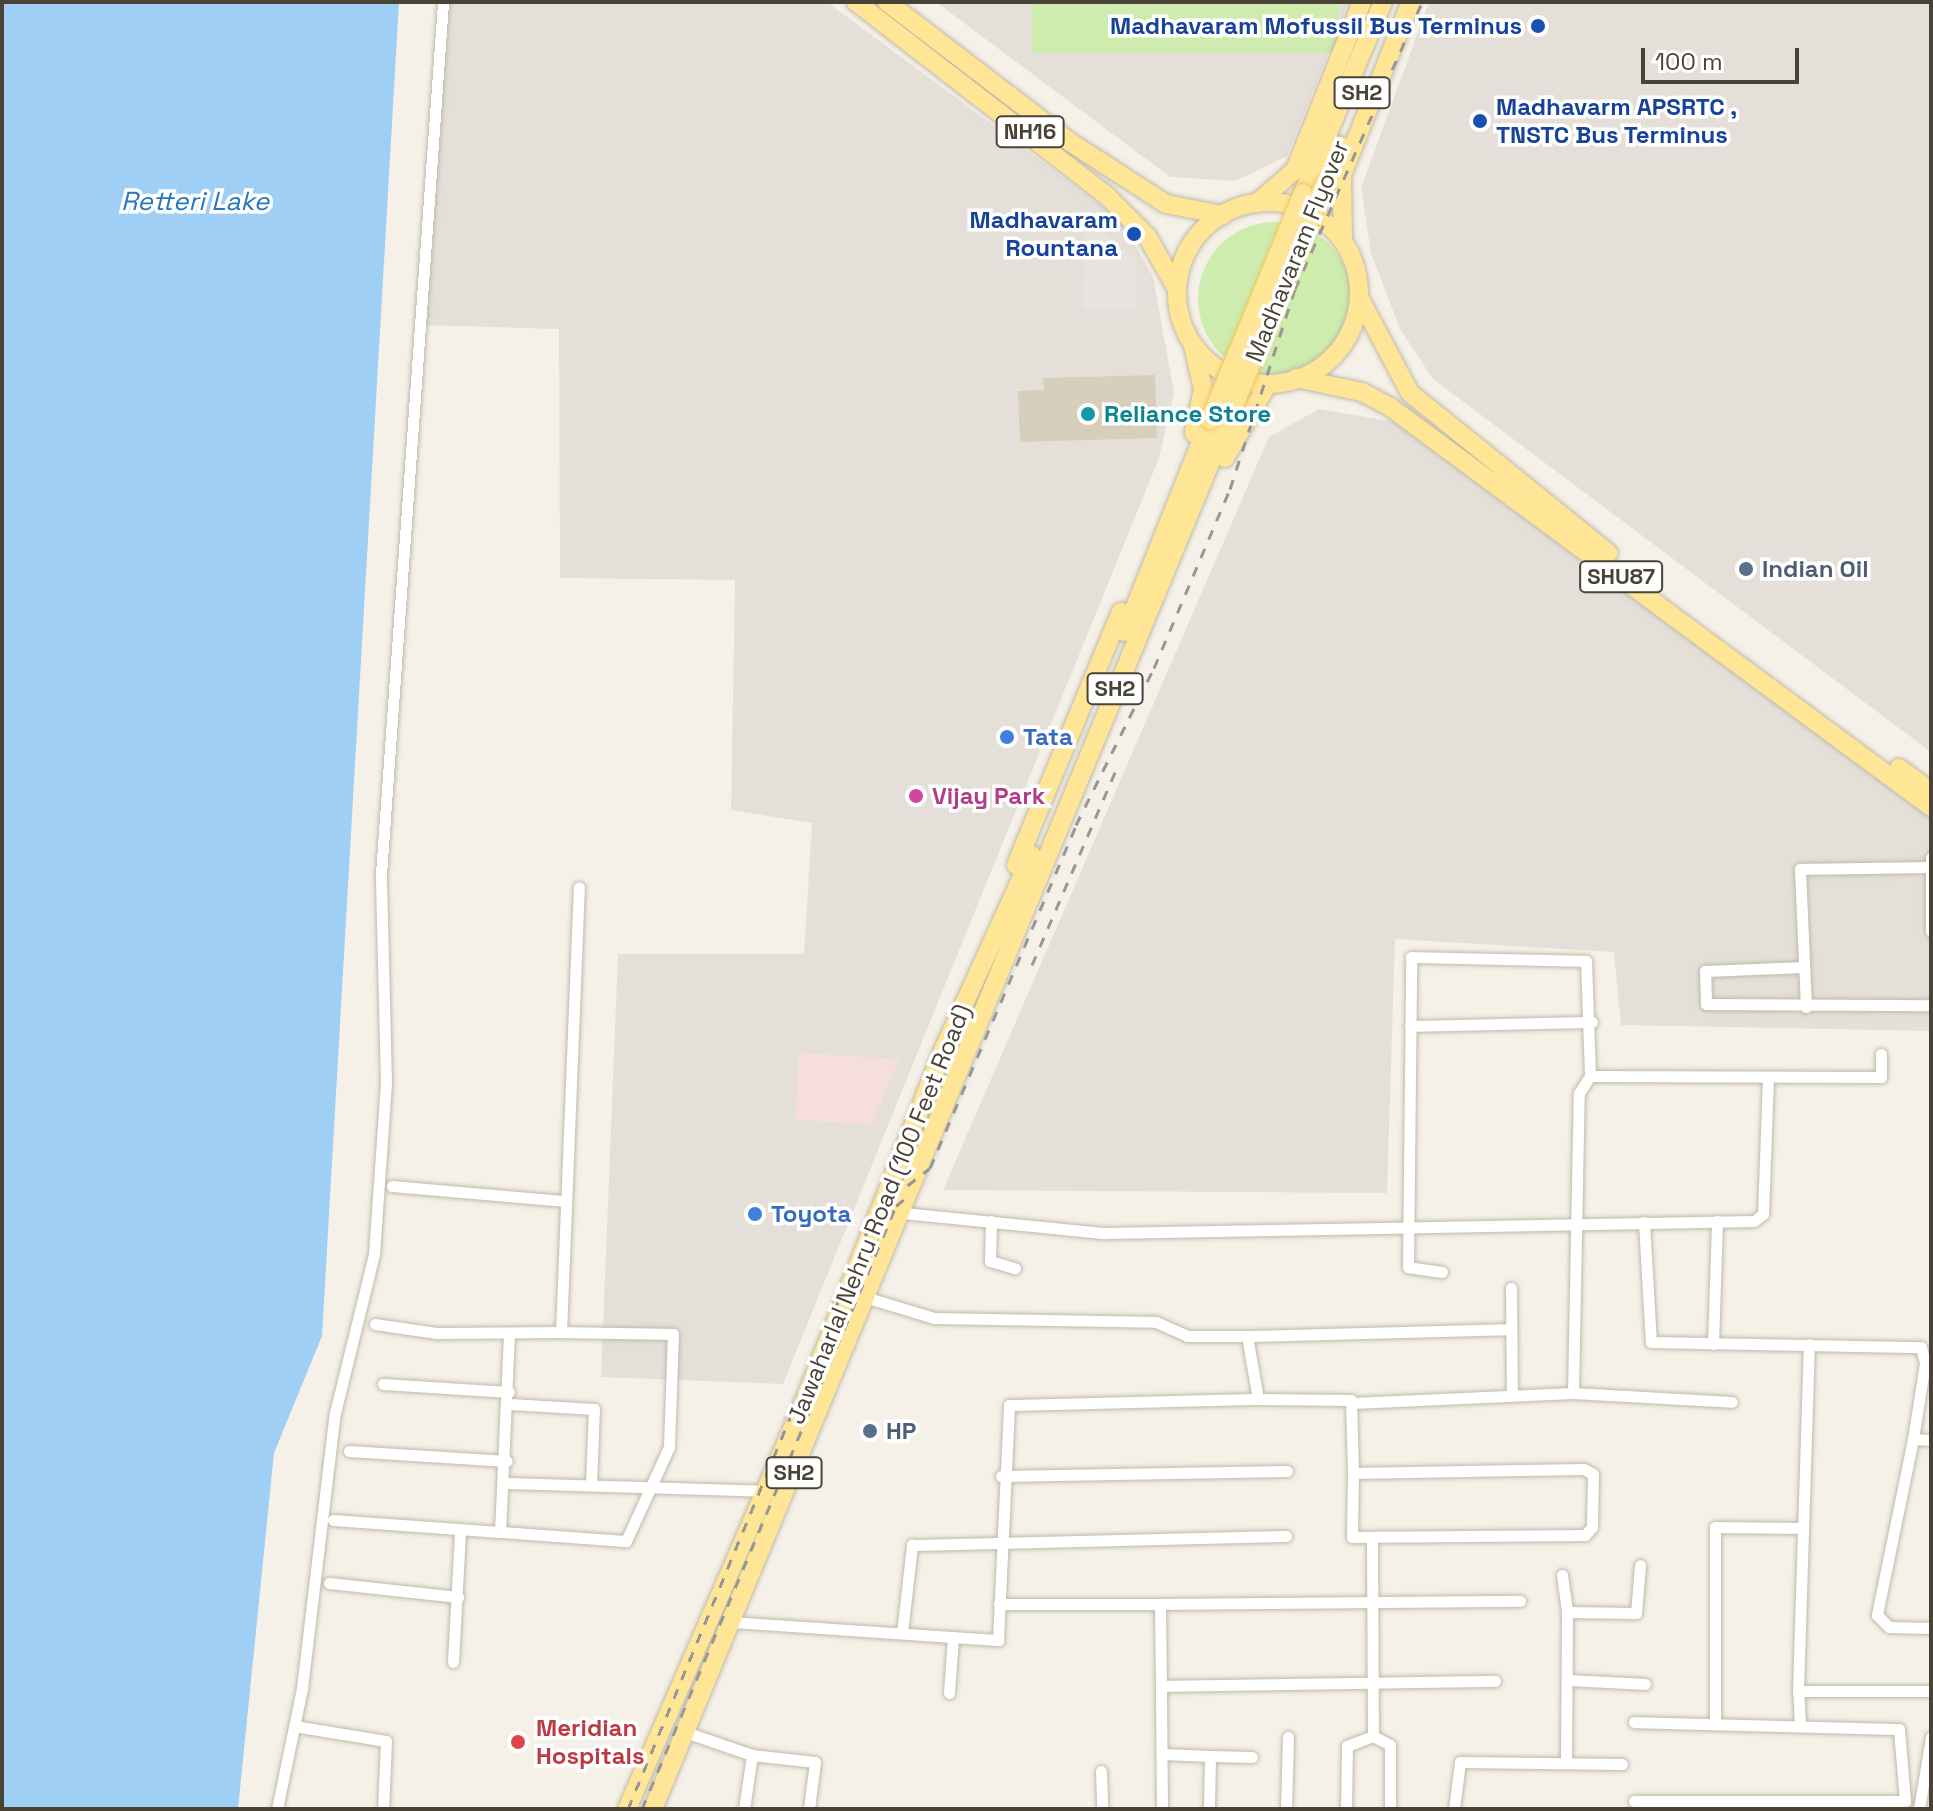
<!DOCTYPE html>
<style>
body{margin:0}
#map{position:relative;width:1933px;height:1811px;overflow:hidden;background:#f5f1e8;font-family:"Space Grotesk",sans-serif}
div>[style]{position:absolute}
.industrial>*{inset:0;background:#e4e0d9}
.medical>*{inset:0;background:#f6dfda}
.green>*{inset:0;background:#cdecae;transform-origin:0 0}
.round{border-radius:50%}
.parking>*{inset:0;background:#e6e3e0}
.water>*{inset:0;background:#a0cff5}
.building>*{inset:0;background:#d7cebc}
.roads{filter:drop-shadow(0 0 2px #c1baa9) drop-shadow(0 0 2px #c1baa9)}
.street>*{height:11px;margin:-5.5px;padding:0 5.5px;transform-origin:5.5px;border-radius:5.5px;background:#fff}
.primary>*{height:18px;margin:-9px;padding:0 9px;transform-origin:9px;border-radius:9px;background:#ffe596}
.primary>.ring{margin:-9px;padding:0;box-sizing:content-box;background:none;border:18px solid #ffe596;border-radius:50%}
.rail>*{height:3px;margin-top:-1.5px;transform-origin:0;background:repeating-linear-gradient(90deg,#979797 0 10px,transparent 0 20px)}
.bridges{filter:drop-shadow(0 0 2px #ecc75f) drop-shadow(0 0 2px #ecc75f)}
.primary-bridge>*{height:18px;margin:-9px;padding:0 9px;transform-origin:9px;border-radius:9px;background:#ffe596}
.dots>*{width:22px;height:22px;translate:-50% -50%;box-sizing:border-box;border:4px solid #fff;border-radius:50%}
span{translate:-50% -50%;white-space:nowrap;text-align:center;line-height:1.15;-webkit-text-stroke:7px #fff;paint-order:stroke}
.shield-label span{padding:2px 6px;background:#fff;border:2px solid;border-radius:6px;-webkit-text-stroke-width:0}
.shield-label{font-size:22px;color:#494236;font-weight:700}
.transit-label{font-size:24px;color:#164399;font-weight:700}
.right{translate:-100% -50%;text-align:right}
.left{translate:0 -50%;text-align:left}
.street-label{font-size:24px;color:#494236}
.culture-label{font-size:24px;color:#0d838f;font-weight:700}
.service-label{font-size:24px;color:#4e5e75;font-weight:700}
.shop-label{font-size:24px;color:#366cbe;font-weight:700}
.hotel-label{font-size:24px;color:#b23c85;font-weight:700}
.health-label{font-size:24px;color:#be3a42;font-weight:700}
.water-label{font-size:26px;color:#2777bc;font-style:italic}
.frame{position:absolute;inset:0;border:4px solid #494236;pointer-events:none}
.scale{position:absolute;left:1641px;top:48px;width:158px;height:36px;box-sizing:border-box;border:4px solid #494236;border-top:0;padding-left:10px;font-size:24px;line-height:28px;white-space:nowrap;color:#494236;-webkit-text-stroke:6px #fff;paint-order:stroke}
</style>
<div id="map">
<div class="industrial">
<i style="clip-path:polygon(439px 2px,827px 2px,1122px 221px,1153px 277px,1174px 393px,1159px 458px,783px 1384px,601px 1377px,618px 954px,804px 954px,812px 823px,731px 810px,735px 580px,560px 578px,559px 329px,423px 325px)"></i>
<i style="clip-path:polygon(936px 2px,1349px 2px,1287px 156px,1235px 181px,1170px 177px)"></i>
<i style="clip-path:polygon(1429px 2px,1931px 2px,1931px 752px,1433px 379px,1400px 329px,1371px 253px,1361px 188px)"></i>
<i style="clip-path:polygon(1319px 409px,1394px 422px,1931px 818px,1931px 1031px,1621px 1025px,1614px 952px,1395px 939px,1387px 1193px,943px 1190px,1269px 437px)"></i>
</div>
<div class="medical">
<i style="clip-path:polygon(799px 1053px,899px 1059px,872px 1124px,796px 1120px)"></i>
</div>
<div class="green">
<i style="left:1032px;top:2px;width:307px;height:51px"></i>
<i class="round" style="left:1198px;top:222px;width:154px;height:154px"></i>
</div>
<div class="parking">
<i style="clip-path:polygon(1093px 223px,1137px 260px,1137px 309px,1083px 309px,1084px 225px)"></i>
</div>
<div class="water">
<i style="clip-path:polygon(2px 2px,399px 2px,322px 1336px,274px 1453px,238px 1809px,2px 1809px)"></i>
</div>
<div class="building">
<i style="clip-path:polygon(1155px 375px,1157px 438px,1020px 442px,1018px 391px,1044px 390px,1043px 378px)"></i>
</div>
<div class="roads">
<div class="street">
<i style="left:1931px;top:858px;width:73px;rotate:90deg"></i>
<i style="left:1804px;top:967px;width:99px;rotate:177.7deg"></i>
<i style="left:1705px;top:971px;width:33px;rotate:88deg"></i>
<i style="left:1706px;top:1004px;width:225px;rotate:0.3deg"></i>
<i style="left:1806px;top:1007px;width:138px;rotate:-92.5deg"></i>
<i style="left:1800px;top:869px;width:126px;rotate:-0.9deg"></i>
<i style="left:1410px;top:1026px;width:182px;rotate:-1.3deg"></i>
<i style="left:392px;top:1186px;width:174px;rotate:5deg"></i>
<i style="left:903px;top:1213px;width:203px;rotate:5.7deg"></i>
<i style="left:1105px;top:1233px;width:649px;rotate:-1.06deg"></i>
<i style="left:1754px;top:1221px;width:11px;rotate:-38deg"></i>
<i style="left:1763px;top:1214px;width:137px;rotate:-87.9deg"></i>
<i style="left:991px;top:1221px;width:40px;rotate:91.4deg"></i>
<i style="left:990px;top:1261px;width:26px;rotate:16deg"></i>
<i style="left:1644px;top:1222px;width:120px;rotate:86.7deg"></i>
<i style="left:1651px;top:1342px;width:270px;rotate:1.1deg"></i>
<i style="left:1921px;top:1347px;width:16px;rotate:76deg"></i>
<i style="left:1925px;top:1363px;width:77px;rotate:99deg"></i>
<i style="left:1913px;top:1439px;width:18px;rotate:3deg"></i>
<i style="left:1442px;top:1272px;width:34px;rotate:-172deg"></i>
<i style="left:1408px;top:1267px;width:310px;rotate:-89.4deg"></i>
<i style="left:1411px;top:957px;width:175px;rotate:1.3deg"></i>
<i style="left:1586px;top:961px;width:115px;rotate:88deg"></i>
<i style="left:1590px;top:1076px;width:291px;rotate:0.2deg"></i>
<i style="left:1881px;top:1077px;width:23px;rotate:-90deg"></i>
<i style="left:1511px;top:1288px;width:106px;rotate:89.5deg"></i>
<i style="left:868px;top:1298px;width:69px;rotate:16.9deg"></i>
<i style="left:934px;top:1318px;width:222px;rotate:1deg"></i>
<i style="left:1156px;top:1322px;width:34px;rotate:24deg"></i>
<i style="left:1187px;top:1336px;width:60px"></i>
<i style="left:1247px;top:1336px;width:64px;rotate:80.1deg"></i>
<i style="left:1258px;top:1399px;width:93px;rotate:0.6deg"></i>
<i style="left:1351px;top:1400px;width:73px;rotate:88.4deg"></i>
<i style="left:375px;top:1324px;width:62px;rotate:8.4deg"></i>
<i style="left:436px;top:1333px;width:125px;rotate:-0.5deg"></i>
<i style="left:561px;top:1332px;width:445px;rotate:-87.7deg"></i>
<i style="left:1247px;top:1336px;width:264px;rotate:-1.5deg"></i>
<i style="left:1713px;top:1344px;width:123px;rotate:-88.1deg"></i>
<i style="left:383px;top:1384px;width:126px;rotate:3.6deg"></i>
<i style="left:1573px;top:1393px;width:300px;rotate:-88.9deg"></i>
<i style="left:1579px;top:1093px;width:20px;rotate:-57deg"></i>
<i style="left:1353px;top:1403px;width:220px;rotate:-2.6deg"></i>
<i style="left:1573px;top:1393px;width:159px;rotate:3.2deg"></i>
<i style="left:510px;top:1404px;width:84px;rotate:3.4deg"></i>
<i style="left:594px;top:1409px;width:76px;rotate:92.3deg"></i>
<i style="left:1913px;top:1439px;width:180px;rotate:101.6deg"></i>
<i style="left:1877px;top:1615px;width:17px;rotate:45deg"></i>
<i style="left:1889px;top:1627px;width:42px;rotate:1.4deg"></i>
<i style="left:349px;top:1451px;width:158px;rotate:3.6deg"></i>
<i style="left:1584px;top:1469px;width:10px;rotate:29deg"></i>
<i style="left:1593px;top:1474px;width:53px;rotate:91.1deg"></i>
<i style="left:1592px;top:1527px;width:11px;rotate:131deg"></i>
<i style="left:1585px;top:1535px;width:233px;rotate:179.5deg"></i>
<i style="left:1352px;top:1537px;width:64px;rotate:-89.1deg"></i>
<i style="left:1353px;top:1473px;width:231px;rotate:-1deg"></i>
<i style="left:1001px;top:1476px;width:286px;rotate:-1deg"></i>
<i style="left:505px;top:1483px;width:262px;rotate:1.7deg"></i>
<i style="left:333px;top:1520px;width:167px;rotate:4.1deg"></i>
<i style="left:500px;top:1532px;width:197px;rotate:-87.4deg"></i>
<i style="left:500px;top:1532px;width:126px;rotate:4.1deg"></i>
<i style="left:626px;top:1541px;width:103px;rotate:-65.4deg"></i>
<i style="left:669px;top:1447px;width:113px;rotate:-88deg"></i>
<i style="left:673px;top:1334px;width:112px;rotate:-179deg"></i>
<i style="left:1372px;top:1541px;width:195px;rotate:89.7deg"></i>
<i style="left:1373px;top:1736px;width:19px;rotate:28deg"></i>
<i style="left:1390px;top:1745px;width:64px;rotate:90deg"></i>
<i style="left:1562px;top:1575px;width:37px;rotate:82deg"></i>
<i style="left:329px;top:1583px;width:130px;rotate:6.2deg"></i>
<i style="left:999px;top:1604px;width:161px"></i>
<i style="left:731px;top:1622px;width:268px;rotate:3.9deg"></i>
<i style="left:998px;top:1640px;width:235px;rotate:-87.3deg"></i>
<i style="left:1009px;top:1405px;width:249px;rotate:-1.4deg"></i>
<i style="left:902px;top:1633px;width:89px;rotate:-83.5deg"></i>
<i style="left:912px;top:1545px;width:374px;rotate:-1.4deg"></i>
<i style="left:453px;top:1662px;width:131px;rotate:-86.9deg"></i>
<i style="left:1569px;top:1680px;width:76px;rotate:3deg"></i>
<i style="left:1161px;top:1686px;width:82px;rotate:-90.7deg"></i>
<i style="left:1160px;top:1604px;width:360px;rotate:-0.5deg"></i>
<i style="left:1798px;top:1691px;width:347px;rotate:-88.2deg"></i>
<i style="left:949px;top:1693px;width:56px;rotate:-85.9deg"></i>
<i style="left:1715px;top:1723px;width:196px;rotate:-90deg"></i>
<i style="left:1715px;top:1527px;width:86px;rotate:0.7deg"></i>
<i style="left:1800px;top:1724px;width:33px;rotate:-93deg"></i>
<i style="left:1798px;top:1691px;width:133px"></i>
<i style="left:294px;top:1726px;width:93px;rotate:9.3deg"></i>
<i style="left:386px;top:1741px;width:68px;rotate:92.5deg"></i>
<i style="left:685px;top:1732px;width:71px;rotate:18.9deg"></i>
<i style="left:1163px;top:1754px;width:47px;rotate:2.4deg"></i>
<i style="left:1210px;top:1756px;width:53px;rotate:91.1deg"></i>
<i style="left:1210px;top:1756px;width:42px;rotate:1.4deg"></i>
<i style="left:1566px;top:1762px;width:150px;rotate:-89.6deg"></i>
<i style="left:1567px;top:1612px;width:69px;rotate:0.8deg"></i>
<i style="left:1636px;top:1613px;width:48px;rotate:-85.2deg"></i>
<i style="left:1101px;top:1771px;width:38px;rotate:88deg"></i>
<i style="left:1634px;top:1801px;width:271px"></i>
<i style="left:1905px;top:1801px;width:72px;rotate:-94.8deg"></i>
<i style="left:1899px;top:1729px;width:265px;rotate:-178.5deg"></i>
<i style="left:277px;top:1809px;width:124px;rotate:-78.3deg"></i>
<i style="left:302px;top:1688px;width:277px;rotate:-83.2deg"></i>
<i style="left:335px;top:1413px;width:164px;rotate:-76.2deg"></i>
<i style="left:374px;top:1254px;width:170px;rotate:-86deg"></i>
<i style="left:386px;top:1084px;width:210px;rotate:-91.4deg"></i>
<i style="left:381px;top:874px;width:874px;rotate:-85.93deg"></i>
<i style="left:744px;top:1809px;width:55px;rotate:-81.6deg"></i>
<i style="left:752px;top:1755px;width:63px;rotate:6.3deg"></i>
<i style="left:815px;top:1762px;width:47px;rotate:97.3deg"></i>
<i style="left:1162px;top:1809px;width:123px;rotate:-90.5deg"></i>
<i style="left:1161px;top:1686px;width:334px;rotate:-0.9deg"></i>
<i style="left:1286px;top:1809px;width:72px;rotate:-88.4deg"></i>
<i style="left:1346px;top:1809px;width:63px;rotate:-89.1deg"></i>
<i style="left:1347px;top:1746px;width:28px;rotate:-21deg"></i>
<i style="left:1454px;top:1809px;width:47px;rotate:-82.7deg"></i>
<i style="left:1460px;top:1762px;width:162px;rotate:0.7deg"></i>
<i style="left:1919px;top:1809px;width:73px;rotate:-80.5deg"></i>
</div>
<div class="primary">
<i style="left:856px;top:2px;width:316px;rotate:37.7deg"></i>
<i style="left:1106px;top:195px;width:58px;rotate:45deg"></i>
<i style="left:1147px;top:236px;width:61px;rotate:60.5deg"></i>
<i style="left:887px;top:2px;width:230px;rotate:37.4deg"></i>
<i style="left:1070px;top:142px;width:114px;rotate:32.9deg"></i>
<i style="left:1166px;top:204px;width:58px;rotate:10.9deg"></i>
<i style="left:1324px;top:185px;width:43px;rotate:-67deg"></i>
<i style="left:1303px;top:193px;width:207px;rotate:-67.3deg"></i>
<i class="ring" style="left:1177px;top:202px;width:164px;height:164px"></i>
<i style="left:1257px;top:203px;width:50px;rotate:-41deg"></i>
<i style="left:1295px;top:170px;width:181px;rotate:-68.3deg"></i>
<i style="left:1343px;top:240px;width:65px;rotate:-90.9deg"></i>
<i style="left:1342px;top:175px;width:186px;rotate:-68.3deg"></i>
<i style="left:1360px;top:299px;width:106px;rotate:62deg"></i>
<i style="left:1410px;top:393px;width:255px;rotate:38.9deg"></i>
<i style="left:1193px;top:345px;width:45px;rotate:77.2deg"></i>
<i style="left:1203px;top:389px;width:45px;rotate:101.6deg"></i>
<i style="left:1296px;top:378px;width:67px;rotate:12deg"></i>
<i style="left:1362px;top:392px;width:32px;rotate:28deg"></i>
<i style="left:1390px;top:407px;width:673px;rotate:36.48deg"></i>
<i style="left:1225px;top:458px;width:84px;rotate:-60.1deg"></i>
<i style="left:1125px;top:632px;width:228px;rotate:-68.2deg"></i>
<i style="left:1899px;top:768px;width:39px;rotate:36deg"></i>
<i style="left:1016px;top:865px;width:274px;rotate:-67.5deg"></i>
<i style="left:627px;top:1809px;width:442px;rotate:-66.5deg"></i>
<i style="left:803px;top:1404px;width:383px;rotate:-68.4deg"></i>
<i style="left:944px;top:1048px;width:212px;rotate:-65.5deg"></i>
<i style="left:653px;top:1809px;width:1511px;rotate:-67.51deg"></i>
</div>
</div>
<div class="rail">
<i style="left:1032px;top:965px;width:212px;rotate:-66.7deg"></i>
<i style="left:628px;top:1809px;width:648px;rotate:-67.51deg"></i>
<i style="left:876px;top:1210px;width:68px;rotate:-37.9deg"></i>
<i style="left:930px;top:1168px;width:373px;rotate:-66.9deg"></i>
<i style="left:1076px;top:825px;width:175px;rotate:-63.6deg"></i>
<i style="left:1154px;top:668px;width:194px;rotate:-67deg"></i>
<i style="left:1230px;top:489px;width:210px;rotate:-72deg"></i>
<i style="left:1295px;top:289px;width:314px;rotate:-66.1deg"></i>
<i style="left:642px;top:1809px;width:654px;rotate:-67.16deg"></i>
<i style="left:896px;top:1206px;width:17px;rotate:-40deg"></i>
</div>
<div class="bridges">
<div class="primary-bridge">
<i style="left:1231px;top:413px;width:246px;rotate:-67.8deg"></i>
<i style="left:1210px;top:420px;width:245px;rotate:-67.7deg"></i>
</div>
</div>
<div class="dots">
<i style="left:1538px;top:26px;background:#1a4fb4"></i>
<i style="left:1480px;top:121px;background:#1a4fb4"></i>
<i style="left:1134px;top:234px;background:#1a4fb4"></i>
<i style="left:1088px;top:414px;background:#0f9aa8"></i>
<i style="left:1746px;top:569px;background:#5c6f8a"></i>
<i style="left:1007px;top:737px;background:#3f7fe0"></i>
<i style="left:916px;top:796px;background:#d1479c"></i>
<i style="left:755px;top:1214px;background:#3f7fe0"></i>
<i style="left:870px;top:1431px;background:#5c6f8a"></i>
<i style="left:518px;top:1742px;background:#e0444e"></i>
</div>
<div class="shield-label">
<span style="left:1362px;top:93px">SH2</span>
<span style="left:1030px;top:132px">NH16</span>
<span style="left:1621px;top:577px">SHU87</span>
<span style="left:1115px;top:689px">SH2</span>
<span style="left:794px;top:1473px">SH2</span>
</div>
<div class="transit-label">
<span class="right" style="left:1522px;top:26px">Madhavaram Mofussil Bus Terminus</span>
<span class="left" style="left:1496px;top:121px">Madhavarm APSRTC ,<br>TNSTC Bus Terminus</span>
<span class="right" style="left:1118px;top:234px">Madhavaram<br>Rountana</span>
</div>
<div class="street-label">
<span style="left:1297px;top:251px;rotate:-68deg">Madhavaram Flyover</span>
<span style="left:879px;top:1214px;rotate:-68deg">Jawaharlal Nehru Road (100 Feet Road)</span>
</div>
<div class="culture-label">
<span class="left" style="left:1104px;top:414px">Reliance Store</span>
</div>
<div class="service-label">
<span class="left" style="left:1762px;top:569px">Indian Oil</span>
<span class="left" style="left:886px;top:1431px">HP</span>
</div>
<div class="shop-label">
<span class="left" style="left:1023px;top:737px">Tata</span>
<span class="left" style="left:771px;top:1214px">Toyota</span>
</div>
<div class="hotel-label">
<span class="left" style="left:932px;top:796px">Vijay Park</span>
</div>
<div class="health-label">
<span class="left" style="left:536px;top:1742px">Meridian<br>Hospitals</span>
</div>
<div class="water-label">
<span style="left:195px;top:202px">Retteri Lake</span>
</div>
<div class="frame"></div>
<div class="scale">100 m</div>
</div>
